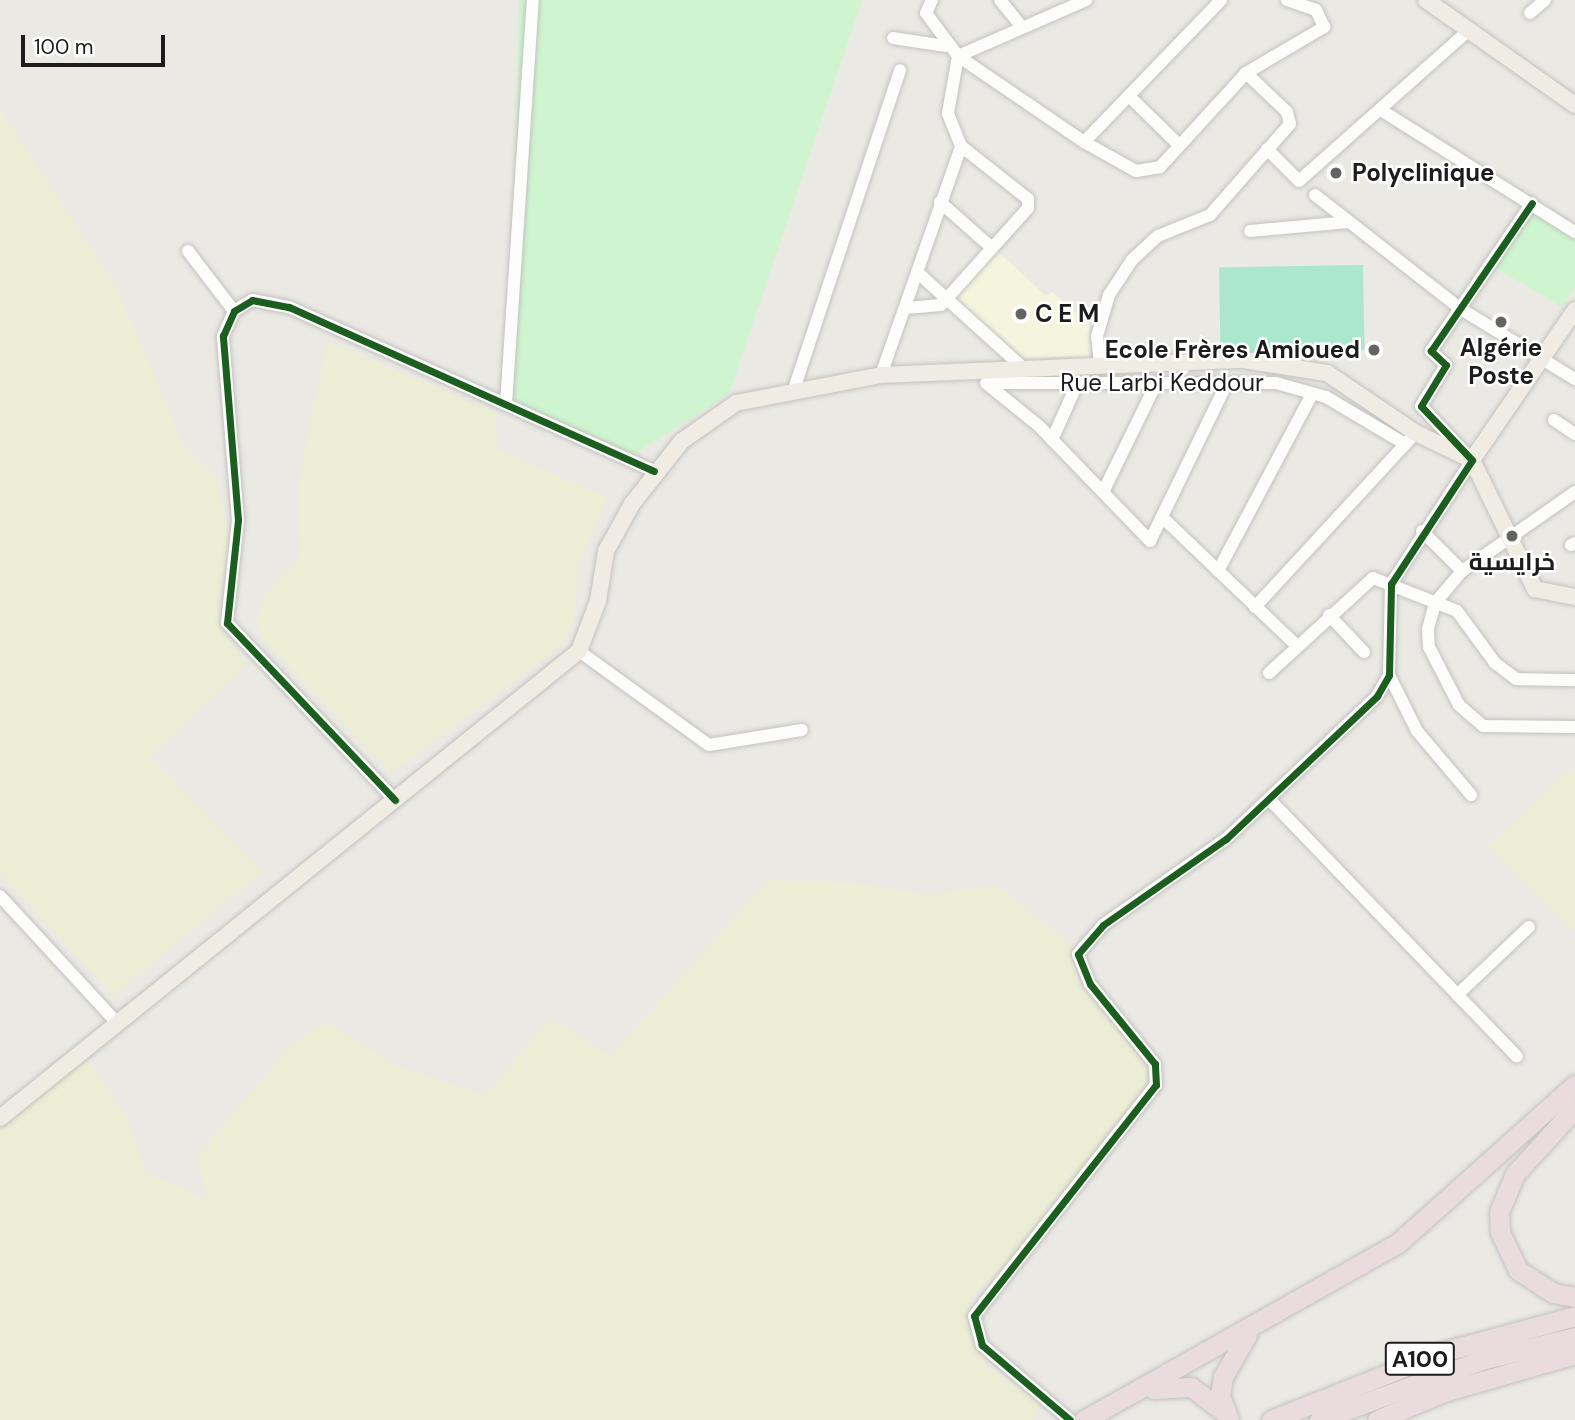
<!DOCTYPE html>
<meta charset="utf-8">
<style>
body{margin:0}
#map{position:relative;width:1575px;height:1420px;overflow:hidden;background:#eae9e4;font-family:"DM Sans",Cairo,sans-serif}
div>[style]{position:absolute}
.education>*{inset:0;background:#f5f5de}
.farmland>*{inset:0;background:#ebedd5}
.park>*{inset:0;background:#cef5cf}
.pitch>*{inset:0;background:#aae7ce;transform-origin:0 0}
.roads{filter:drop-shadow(0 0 2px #c3c2c0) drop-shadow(0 0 2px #c3c2c0)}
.minor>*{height:12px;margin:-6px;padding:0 6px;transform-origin:6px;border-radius:6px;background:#fcfcfb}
.major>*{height:16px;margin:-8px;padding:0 8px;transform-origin:8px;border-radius:8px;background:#f0ebe3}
.highway>*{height:19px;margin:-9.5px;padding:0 9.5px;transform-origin:9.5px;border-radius:9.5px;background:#eadcde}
.cycleway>*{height:7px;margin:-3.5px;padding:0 3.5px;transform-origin:3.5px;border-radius:3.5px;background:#1b5e20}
.dots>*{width:19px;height:19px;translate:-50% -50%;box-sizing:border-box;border:4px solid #fff;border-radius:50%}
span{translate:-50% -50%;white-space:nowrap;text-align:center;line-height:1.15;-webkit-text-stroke:5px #fff;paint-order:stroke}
.shield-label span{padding:2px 5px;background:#fff;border:2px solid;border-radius:5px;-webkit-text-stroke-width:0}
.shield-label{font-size:23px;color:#1c1c1c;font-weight:700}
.poi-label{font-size:24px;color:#1c1c1c;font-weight:700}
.left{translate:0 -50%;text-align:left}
.right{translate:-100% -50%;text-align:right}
.street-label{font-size:24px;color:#1c1c1c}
.scale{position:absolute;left:21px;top:35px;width:144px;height:32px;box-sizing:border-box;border:4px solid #1c1c1c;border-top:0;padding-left:9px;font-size:21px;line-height:24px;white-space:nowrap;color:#1c1c1c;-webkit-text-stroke:5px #fff;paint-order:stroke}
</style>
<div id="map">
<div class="education">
<i style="clip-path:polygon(995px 249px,1046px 296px,1053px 292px,1090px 325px,1089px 356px,1015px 358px,952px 303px)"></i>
</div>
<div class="farmland">
<i style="clip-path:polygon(0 109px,117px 288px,185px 449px,214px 475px,230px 537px,217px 605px,224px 633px,247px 665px,149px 756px,262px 871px,113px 996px,0 872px)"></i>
<i style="clip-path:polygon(327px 341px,496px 413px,497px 450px,607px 497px,578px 565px,574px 619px,563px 644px,392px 773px,267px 644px,256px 621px,266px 593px,300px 557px,299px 480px)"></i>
<i style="clip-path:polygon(1575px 766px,1575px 931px,1489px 845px)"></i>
<i style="clip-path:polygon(769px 880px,854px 883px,930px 895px,996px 885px,1072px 945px,1155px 1064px,1156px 1085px,1020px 1255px,971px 1297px,986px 1366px,1043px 1402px,1031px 1420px,0 1420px,0 1126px,85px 1055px,126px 1116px,146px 1172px,207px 1200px,197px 1157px,291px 1045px,326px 1022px,394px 1065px,485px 1095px,551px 1018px,610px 1056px)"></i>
</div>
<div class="park">
<i style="clip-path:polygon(519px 0,862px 0,729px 394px,631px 456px,511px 403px)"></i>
<i style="clip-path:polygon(1533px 209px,1575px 236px,1575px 287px,1562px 307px,1494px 267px)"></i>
</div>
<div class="pitch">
<i style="left:1363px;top:265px;width:85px;height:144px;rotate:89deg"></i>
</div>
<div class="roads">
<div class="minor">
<i style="left:932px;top:0;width:14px;rotate:115deg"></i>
<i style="left:926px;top:13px;width:54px;rotate:53.3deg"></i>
<i style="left:958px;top:56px;width:140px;rotate:-23.6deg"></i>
<i style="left:1000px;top:0;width:32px;rotate:51deg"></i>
<i style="left:1530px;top:13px;width:20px;rotate:-41deg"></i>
<i style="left:893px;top:38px;width:54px;rotate:8.6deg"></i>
<i style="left:1130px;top:97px;width:67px;rotate:44.4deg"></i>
<i style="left:1381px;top:110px;width:229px;rotate:32.2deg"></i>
<i style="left:1084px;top:142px;width:60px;rotate:29.1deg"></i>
<i style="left:1136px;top:171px;width:24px;rotate:-9deg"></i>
<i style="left:1160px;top:167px;width:127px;rotate:-47.5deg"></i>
<i style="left:1246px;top:73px;width:91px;rotate:-30.5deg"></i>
<i style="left:1324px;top:27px;width:19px;rotate:-115deg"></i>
<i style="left:1316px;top:10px;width:31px;rotate:-161deg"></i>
<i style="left:1267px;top:149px;width:45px;rotate:45deg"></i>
<i style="left:1299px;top:181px;width:225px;rotate:-41.6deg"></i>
<i style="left:1315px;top:195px;width:185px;rotate:38deg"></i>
<i style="left:1461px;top:309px;width:134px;rotate:31.6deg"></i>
<i style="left:940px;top:202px;width:69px;rotate:41.5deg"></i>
<i style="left:1250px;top:231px;width:99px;rotate:-5.2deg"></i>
<i style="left:188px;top:251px;width:76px;rotate:52.5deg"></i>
<i style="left:917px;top:272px;width:142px;rotate:42.1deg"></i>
<i style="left:906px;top:308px;width:35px;rotate:-5deg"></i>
<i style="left:941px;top:305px;width:130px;rotate:-48.1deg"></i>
<i style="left:1028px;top:208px;width:9px;rotate:-90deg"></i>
<i style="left:1028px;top:199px;width:85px;rotate:-141.7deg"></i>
<i style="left:1100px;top:364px;width:28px;rotate:-96deg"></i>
<i style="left:1097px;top:336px;width:43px;rotate:-73.7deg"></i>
<i style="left:1109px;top:295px;width:42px;rotate:-56.7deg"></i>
<i style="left:1132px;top:260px;width:35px;rotate:-43deg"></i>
<i style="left:1158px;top:236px;width:56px;rotate:-22deg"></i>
<i style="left:1210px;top:215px;width:121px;rotate:-48.7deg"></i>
<i style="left:1290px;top:124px;width:12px;rotate:-104deg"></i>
<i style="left:1287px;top:112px;width:57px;rotate:-136.4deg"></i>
<i style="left:881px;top:375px;width:243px;rotate:-70.7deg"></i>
<i style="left:961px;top:146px;width:35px;rotate:-112deg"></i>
<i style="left:948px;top:113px;width:58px;rotate:-80deg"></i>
<i style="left:958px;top:56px;width:153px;rotate:34.3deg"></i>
<i style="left:1084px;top:142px;width:197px;rotate:-46deg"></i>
<i style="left:986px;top:383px;width:68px;rotate:39.1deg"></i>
<i style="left:1039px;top:426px;width:160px;rotate:46deg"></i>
<i style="left:1150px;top:541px;width:174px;rotate:-64deg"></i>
<i style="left:987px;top:383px;width:289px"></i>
<i style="left:1276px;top:383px;width:52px;rotate:15.6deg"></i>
<i style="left:1326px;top:397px;width:92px;rotate:30.7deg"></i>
<i style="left:794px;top:389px;width:336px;rotate:-71.6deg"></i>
<i style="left:506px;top:404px;width:405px;rotate:-86.2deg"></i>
<i style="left:1554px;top:420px;width:25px;rotate:34deg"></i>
<i style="left:1052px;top:440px;width:61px;rotate:-65.9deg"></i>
<i style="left:1104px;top:490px;width:118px;rotate:-63.9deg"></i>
<i style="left:1575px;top:492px;width:138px;rotate:145deg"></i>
<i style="left:1462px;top:571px;width:42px;rotate:130.2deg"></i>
<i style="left:1435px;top:603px;width:28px;rotate:105deg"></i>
<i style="left:1428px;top:630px;width:17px;rotate:87deg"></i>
<i style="left:1429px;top:647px;width:65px;rotate:62.7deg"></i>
<i style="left:1459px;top:705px;width:32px;rotate:41deg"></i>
<i style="left:1483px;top:726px;width:92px;rotate:0.6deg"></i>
<i style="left:1162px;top:517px;width:187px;rotate:43.7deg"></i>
<i style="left:1422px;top:531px;width:57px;rotate:45deg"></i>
<i style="left:1571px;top:545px;width:4px;rotate:-27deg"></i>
<i style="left:1218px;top:571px;width:200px;rotate:-62deg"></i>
<i style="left:1255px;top:607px;width:230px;rotate:-47.3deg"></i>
<i style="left:1329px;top:615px;width:51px;rotate:46.6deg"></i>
<i style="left:579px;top:651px;width:160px;rotate:35.9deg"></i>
<i style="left:709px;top:745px;width:94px;rotate:-9.2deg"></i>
<i style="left:1269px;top:673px;width:141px;rotate:-42.4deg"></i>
<i style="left:1373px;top:578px;width:90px;rotate:21.4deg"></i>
<i style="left:1457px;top:611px;width:64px;rotate:53.8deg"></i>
<i style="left:1495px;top:663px;width:26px;rotate:37deg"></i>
<i style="left:1516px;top:679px;width:59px;rotate:1deg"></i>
<i style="left:1389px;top:675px;width:63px;rotate:63.4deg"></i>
<i style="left:1417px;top:731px;width:84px;rotate:49.8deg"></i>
<i style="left:395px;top:800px;width:244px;rotate:-133.5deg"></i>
<i style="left:227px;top:623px;width:104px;rotate:-83.9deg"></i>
<i style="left:238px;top:520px;width:185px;rotate:-94.7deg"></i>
<i style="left:223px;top:336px;width:27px;rotate:-66deg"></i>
<i style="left:234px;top:311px;width:21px;rotate:-31deg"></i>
<i style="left:252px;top:300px;width:38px;rotate:11deg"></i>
<i style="left:289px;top:307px;width:400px;rotate:24.2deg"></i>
<i style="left:1270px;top:800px;width:356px;rotate:46.1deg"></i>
<i style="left:0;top:896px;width:174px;rotate:47.3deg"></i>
<i style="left:1457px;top:995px;width:99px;rotate:-43.4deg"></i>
<i style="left:1070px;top:1420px;width:116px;rotate:-139.6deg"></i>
<i style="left:982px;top:1345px;width:30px;rotate:-105deg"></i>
<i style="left:974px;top:1316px;width:294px;rotate:-51.8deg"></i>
<i style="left:1156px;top:1085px;width:21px;rotate:-93deg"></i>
<i style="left:1155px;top:1064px;width:103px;rotate:-129.1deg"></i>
<i style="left:1090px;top:984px;width:32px;rotate:-112deg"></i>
<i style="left:1078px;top:954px;width:38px;rotate:-49deg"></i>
<i style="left:1103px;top:925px;width:150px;rotate:-35deg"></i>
<i style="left:1226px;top:839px;width:208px;rotate:-43.4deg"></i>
<i style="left:1377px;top:696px;width:24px;rotate:-60deg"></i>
<i style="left:1389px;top:675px;width:91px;rotate:-88.7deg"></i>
<i style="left:1391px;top:584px;width:148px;rotate:-56.8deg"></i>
<i style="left:1472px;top:460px;width:74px;rotate:-133.4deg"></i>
<i style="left:1421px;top:406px;width:48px;rotate:-58.6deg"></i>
<i style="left:1446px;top:365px;width:21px;rotate:-137deg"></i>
<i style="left:1431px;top:351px;width:179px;rotate:-55.7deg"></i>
</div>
<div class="major">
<i style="left:1426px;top:0;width:182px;rotate:35.2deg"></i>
<i style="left:1575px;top:310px;width:182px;rotate:124.5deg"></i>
<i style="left:1472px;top:460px;width:144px;rotate:64deg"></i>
<i style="left:1535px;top:589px;width:41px;rotate:11.3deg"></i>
<i style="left:0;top:1118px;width:744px;rotate:-38.89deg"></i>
<i style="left:579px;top:651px;width:53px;rotate:-69.2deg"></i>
<i style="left:598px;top:601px;width:51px;rotate:-80.9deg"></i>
<i style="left:606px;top:551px;width:54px;rotate:-61deg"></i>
<i style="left:632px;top:504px;width:80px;rotate:-51.6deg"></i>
<i style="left:682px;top:441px;width:66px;rotate:-35.1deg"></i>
<i style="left:736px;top:403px;width:148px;rotate:-10.9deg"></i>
<i style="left:881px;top:375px;width:362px;rotate:-2.4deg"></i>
<i style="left:1243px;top:360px;width:85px;rotate:8.8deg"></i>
<i style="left:1327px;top:373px;width:107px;rotate:34deg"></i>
<i style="left:1416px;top:433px;width:62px;rotate:25.7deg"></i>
</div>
<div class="highway">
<i style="left:1575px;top:1108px;width:89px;rotate:132.3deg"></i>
<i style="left:1515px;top:1174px;width:41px;rotate:112.8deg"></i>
<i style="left:1499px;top:1212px;width:20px;rotate:87deg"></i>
<i style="left:1500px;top:1232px;width:42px;rotate:64.7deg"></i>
<i style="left:1518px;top:1270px;width:42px;rotate:33.3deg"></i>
<i style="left:1553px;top:1293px;width:22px;rotate:10deg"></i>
<i style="left:1153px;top:1389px;width:38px;rotate:-3deg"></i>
<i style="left:1191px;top:1387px;width:41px;rotate:37.1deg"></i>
<i style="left:1084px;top:1420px;width:360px;rotate:-29.4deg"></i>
<i style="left:1398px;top:1243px;width:237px;rotate:-41.8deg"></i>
<i style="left:1229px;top:1420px;width:27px;rotate:-110deg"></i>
<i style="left:1220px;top:1395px;width:18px;rotate:-81deg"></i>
<i style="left:1223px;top:1377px;width:48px;rotate:-60.3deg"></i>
<i style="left:1271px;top:1420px;width:184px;rotate:-21.7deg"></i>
<i style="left:1442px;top:1352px;width:138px;rotate:-15.1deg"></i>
<i style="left:1319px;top:1420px;width:177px;rotate:-20.2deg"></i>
<i style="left:1485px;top:1359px;width:93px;rotate:-13.7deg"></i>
<i style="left:1377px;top:1420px;width:73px;rotate:-22.7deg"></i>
<i style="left:1444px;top:1392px;width:136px;rotate:-16.2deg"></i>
</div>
</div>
<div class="cycleway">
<i style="left:395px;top:800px;width:244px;rotate:-133.5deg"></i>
<i style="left:227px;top:623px;width:104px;rotate:-83.9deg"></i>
<i style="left:238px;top:520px;width:185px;rotate:-94.7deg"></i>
<i style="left:223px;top:336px;width:27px;rotate:-66deg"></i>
<i style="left:234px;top:311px;width:21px;rotate:-31deg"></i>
<i style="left:252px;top:300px;width:38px;rotate:11deg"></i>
<i style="left:289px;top:307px;width:400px;rotate:24.2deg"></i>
<i style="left:1070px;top:1420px;width:116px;rotate:-139.6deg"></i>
<i style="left:982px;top:1345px;width:30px;rotate:-105deg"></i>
<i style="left:974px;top:1316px;width:294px;rotate:-51.8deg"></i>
<i style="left:1156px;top:1085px;width:21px;rotate:-93deg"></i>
<i style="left:1155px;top:1064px;width:103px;rotate:-129.1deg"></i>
<i style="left:1090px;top:984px;width:32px;rotate:-112deg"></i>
<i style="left:1078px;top:954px;width:38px;rotate:-49deg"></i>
<i style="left:1103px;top:925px;width:150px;rotate:-35deg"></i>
<i style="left:1226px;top:839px;width:208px;rotate:-43.4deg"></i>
<i style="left:1377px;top:696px;width:24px;rotate:-60deg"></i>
<i style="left:1389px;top:675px;width:91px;rotate:-88.7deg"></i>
<i style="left:1391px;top:584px;width:148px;rotate:-56.8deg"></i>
<i style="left:1472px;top:460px;width:74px;rotate:-133.4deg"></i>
<i style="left:1421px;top:406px;width:48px;rotate:-58.6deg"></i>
<i style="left:1446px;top:365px;width:21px;rotate:-137deg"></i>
<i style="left:1431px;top:351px;width:179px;rotate:-55.7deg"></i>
</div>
<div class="dots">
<i style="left:1336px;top:173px;background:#646462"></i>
<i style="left:1021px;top:314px;background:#646462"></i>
<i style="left:1501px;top:322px;background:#646462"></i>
<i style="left:1374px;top:350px;background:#646462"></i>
<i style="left:1512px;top:536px;background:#646462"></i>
</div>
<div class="shield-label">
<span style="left:1420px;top:1359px">A100</span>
</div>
<div class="poi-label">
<span class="left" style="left:1352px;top:173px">Polyclinique</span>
<span class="left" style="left:1035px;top:314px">C E M</span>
<span style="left:1501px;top:362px">Algérie<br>Poste</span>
<span class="right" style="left:1360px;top:350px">Ecole Frères Amioued</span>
<span style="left:1512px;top:562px">خرايسية</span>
</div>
<div class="street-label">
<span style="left:1162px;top:383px">Rue Larbi Keddour</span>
</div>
<div class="scale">100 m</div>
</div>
